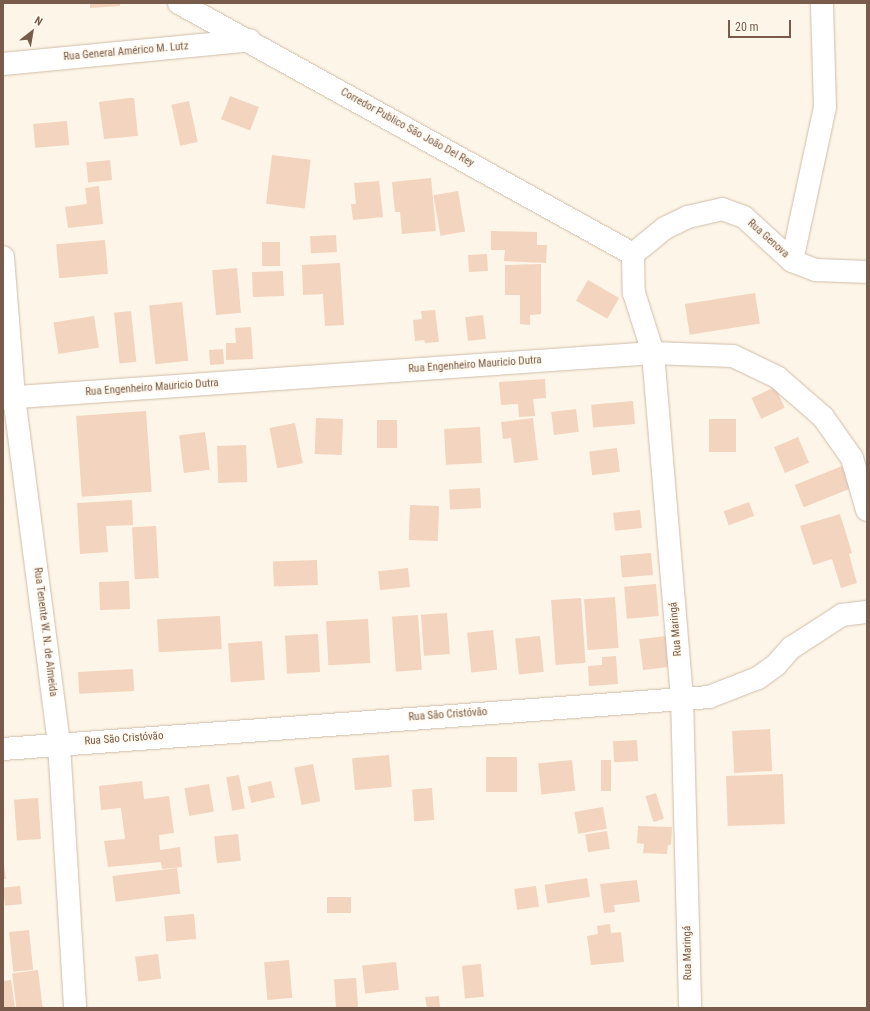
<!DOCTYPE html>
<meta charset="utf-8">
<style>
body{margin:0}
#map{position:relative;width:870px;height:1011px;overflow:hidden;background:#fdf5e7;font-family:"Roboto Condensed",sans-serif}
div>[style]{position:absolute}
.building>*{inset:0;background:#f3d4be;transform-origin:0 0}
.roads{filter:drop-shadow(0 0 1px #cfbdac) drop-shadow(0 0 1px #cfbdac)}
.minor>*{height:22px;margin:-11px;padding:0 11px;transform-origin:11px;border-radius:11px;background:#fff}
span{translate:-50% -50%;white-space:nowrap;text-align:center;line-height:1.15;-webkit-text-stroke:3px #fff9ee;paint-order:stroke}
.street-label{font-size:11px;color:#785b4a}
.frame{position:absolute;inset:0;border:4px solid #785b4a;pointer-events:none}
.north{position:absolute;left:12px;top:12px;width:40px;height:40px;-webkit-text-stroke:3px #fff9ee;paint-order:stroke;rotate:31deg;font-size:11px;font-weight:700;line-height:16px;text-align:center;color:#785b4a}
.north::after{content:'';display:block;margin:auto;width:14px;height:18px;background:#785b4a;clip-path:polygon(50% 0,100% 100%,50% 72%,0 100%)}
.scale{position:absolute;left:728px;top:20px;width:63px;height:18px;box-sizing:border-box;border:2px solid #785b4a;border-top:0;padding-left:5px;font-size:12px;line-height:14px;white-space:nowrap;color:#785b4a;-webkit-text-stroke:3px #fff9ee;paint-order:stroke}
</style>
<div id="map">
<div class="building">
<i style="clip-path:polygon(90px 3px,120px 3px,120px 6px,90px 8px)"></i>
<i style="left:230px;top:96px;width:31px;height:25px;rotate:21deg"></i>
<i style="clip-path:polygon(129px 98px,134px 98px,138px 136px,104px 139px,99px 102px)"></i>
<i style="left:189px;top:101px;width:42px;height:18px;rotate:78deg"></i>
<i style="left:67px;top:121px;width:24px;height:34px;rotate:85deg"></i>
<i style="left:272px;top:155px;width:39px;height:49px;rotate:7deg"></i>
<i style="left:110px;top:160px;width:20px;height:24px;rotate:84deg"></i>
<i style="clip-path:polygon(431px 178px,436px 231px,402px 234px,400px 212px,395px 212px,392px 182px)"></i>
<i style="clip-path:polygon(379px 181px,383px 217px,353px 220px,351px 204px,356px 204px,354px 183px)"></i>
<i style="clip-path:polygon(99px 186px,103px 224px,68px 228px,65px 207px,87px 204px,85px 188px)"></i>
<i style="left:458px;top:191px;width:41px;height:25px;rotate:80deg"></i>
<i style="clip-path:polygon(491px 231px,537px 232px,537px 245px,547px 245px,546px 263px,504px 261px,505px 250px,491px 250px)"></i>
<i style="left:336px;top:235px;width:17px;height:26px;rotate:87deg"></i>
<i style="left:105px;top:240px;width:34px;height:49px;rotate:85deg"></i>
<i style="left:262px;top:242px;width:18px;height:24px"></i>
<i style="left:487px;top:254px;width:17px;height:19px;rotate:87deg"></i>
<i style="clip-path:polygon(340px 263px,344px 325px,325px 326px,323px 294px,303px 295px,302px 265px)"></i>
<i style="clip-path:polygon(541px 264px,541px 314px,530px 315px,530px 325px,520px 324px,520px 295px,505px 295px,505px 265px)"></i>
<i style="left:237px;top:268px;width:45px;height:25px;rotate:85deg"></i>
<i style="left:283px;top:271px;width:25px;height:31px;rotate:88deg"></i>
<i style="left:588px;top:280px;width:36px;height:24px;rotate:30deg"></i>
<i style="left:755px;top:293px;width:31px;height:71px;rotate:81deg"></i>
<i style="left:182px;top:302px;width:59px;height:33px;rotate:84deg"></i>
<i style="clip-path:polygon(435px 310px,439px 342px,425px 343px,424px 340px,415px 341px,413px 320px,422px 319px,421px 311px)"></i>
<i style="left:131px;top:311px;width:51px;height:17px;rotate:84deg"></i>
<i style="left:483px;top:315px;width:24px;height:18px;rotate:83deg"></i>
<i style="left:94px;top:316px;width:32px;height:41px;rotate:81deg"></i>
<i style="clip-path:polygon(251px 327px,253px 359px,226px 360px,226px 343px,236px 343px,235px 328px)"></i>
<i style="left:223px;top:349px;width:15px;height:14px;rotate:86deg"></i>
<i style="clip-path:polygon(545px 379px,546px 398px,533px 399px,535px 416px,519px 417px,518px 404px,501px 405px,499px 382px)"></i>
<i style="left:775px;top:387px;width:23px;height:26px;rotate:65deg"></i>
<i style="left:633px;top:401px;width:23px;height:42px;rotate:85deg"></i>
<i style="left:576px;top:409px;width:23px;height:25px;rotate:83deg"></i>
<i style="left:146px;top:411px;width:81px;height:70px;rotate:86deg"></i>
<i style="left:316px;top:418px;width:27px;height:36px;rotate:2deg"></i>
<i style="clip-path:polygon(533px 418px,538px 460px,514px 463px,511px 438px,503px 439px,501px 422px)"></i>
<i style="left:709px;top:419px;width:27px;height:33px"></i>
<i style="left:377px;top:420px;width:20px;height:28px"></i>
<i style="left:295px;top:423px;width:41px;height:26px;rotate:79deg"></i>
<i style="left:480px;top:427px;width:36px;height:36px;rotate:87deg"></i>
<i style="left:205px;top:432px;width:38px;height:26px;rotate:83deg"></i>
<i style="left:798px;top:437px;width:28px;height:26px;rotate:67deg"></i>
<i style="left:246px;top:445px;width:37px;height:29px;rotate:88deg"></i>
<i style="left:617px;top:448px;width:24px;height:28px;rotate:83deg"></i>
<i style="left:842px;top:466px;width:24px;height:51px;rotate:68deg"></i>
<i style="left:480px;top:488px;width:20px;height:31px;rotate:87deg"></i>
<i style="clip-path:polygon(132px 500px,133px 525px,106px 526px,108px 552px,80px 554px,77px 503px)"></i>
<i style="left:749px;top:502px;width:15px;height:27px;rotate:70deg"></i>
<i style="left:410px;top:505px;width:29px;height:35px;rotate:2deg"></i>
<i style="left:640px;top:510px;width:18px;height:27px;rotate:84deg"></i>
<i style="clip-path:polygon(840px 514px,852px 553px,849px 554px,857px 583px,841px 588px,832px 559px,813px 565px,800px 526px)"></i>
<i style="left:156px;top:526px;width:52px;height:24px;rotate:87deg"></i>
<i style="left:651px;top:553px;width:22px;height:31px;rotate:85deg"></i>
<i style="left:317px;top:560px;width:25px;height:44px;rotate:88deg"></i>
<i style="left:408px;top:568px;width:19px;height:30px;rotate:84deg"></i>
<i style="left:129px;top:581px;width:28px;height:30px;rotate:88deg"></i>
<i style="left:656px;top:584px;width:32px;height:32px;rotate:85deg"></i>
<i style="left:615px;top:597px;width:51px;height:31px;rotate:86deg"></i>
<i style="left:581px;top:598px;width:65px;height:30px;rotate:86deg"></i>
<i style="left:447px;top:613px;width:41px;height:26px;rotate:86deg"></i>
<i style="left:418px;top:615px;width:55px;height:26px;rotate:86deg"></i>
<i style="left:220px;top:616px;width:33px;height:63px;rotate:87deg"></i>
<i style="left:368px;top:619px;width:44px;height:42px;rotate:87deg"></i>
<i style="left:493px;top:630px;width:40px;height:26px;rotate:84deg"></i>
<i style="left:318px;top:634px;width:38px;height:33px;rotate:87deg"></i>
<i style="left:540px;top:636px;width:36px;height:25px;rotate:84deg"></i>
<i style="left:666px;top:636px;width:31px;height:27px;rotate:83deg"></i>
<i style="left:262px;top:641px;width:39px;height:34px;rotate:86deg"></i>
<i style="clip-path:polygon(616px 656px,618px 684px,589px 686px,588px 666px,602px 665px,602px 657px)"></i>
<i style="left:133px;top:669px;width:22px;height:55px;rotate:87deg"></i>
<i style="left:770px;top:729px;width:42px;height:38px;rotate:87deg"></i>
<i style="left:637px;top:740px;width:21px;height:24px;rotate:87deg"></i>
<i style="left:389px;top:755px;width:32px;height:37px;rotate:85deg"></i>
<i style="left:486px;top:757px;width:31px;height:35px"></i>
<i style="left:572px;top:760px;width:31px;height:34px;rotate:84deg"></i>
<i style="left:601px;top:760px;width:10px;height:31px"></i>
<i style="left:313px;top:764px;width:38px;height:19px;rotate:79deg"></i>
<i style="left:783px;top:774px;width:50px;height:57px;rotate:88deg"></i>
<i style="left:239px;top:775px;width:34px;height:13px;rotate:80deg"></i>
<i style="clip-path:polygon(142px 781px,144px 799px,169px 796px,174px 833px,159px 835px,160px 850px,180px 847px,182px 867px,162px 869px,161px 862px,108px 867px,104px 841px,125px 839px,121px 808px,101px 810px,99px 786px)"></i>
<i style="left:271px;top:781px;width:17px;height:24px;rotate:77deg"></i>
<i style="left:209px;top:784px;width:28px;height:25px;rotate:80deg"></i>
<i style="left:432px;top:788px;width:32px;height:20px;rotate:86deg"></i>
<i style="left:656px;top:793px;width:27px;height:11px;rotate:73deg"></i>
<i style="left:38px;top:798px;width:41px;height:24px;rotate:86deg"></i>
<i style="left:603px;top:807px;width:22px;height:29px;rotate:80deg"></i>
<i style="clip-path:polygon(638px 826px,672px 827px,671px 845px,668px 845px,667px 854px,643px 853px,644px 844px,637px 843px)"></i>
<i style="left:607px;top:831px;width:18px;height:22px;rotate:81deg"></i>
<i style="left:238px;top:834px;width:27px;height:24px;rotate:84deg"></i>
<i style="clip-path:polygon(3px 858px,6px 879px,3px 879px)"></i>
<i style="left:177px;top:868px;width:26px;height:65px;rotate:83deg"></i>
<i style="left:587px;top:878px;width:19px;height:43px;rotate:81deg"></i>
<i style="clip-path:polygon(637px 880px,640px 902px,614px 905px,615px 912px,604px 913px,600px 884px)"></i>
<i style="left:20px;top:886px;width:18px;height:17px;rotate:84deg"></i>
<i style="left:536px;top:886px;width:21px;height:22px;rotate:82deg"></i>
<i style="left:327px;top:897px;width:24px;height:16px"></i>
<i style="left:194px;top:914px;width:25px;height:30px;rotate:85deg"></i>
<i style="clip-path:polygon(610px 924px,611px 933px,621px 932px,624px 962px,591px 965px,587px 936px,598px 934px,597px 926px)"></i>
<i style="left:29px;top:930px;width:40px;height:20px;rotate:84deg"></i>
<i style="left:158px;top:954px;width:25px;height:23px;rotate:83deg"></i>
<i style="left:289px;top:960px;width:38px;height:25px;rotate:85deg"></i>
<i style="left:396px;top:962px;width:28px;height:34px;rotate:84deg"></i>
<i style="left:481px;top:964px;width:33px;height:19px;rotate:85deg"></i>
<i style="left:38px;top:970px;width:38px;height:26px;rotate:83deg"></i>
<i style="left:356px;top:978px;width:30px;height:22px;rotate:86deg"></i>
<i style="clip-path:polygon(11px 980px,15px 1008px,3px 1008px,3px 981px)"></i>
<i style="clip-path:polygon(439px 996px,440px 1008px,427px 1008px,425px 997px)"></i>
</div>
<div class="roads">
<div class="minor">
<i style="left:179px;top:3px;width:519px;rotate:28.94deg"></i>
<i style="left:3px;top:64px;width:248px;rotate:-5.5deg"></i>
<i style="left:633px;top:254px;width:39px;rotate:89deg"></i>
<i style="left:634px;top:293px;width:63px;rotate:72.4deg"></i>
<i style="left:653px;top:353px;width:345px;rotate:85.2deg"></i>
<i style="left:682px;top:697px;width:311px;rotate:88.5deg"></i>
<i style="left:633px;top:254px;width:41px;rotate:-39.1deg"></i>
<i style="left:665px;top:228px;width:25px;rotate:-26deg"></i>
<i style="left:688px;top:217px;width:35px;rotate:-13deg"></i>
<i style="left:722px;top:209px;width:23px;rotate:20deg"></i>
<i style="left:744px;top:217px;width:65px;rotate:42.5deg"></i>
<i style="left:792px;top:261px;width:26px;rotate:21deg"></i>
<i style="left:816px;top:270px;width:51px;rotate:2.2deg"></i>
<i style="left:3px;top:257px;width:140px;rotate:85.5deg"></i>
<i style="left:14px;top:397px;width:350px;rotate:82.6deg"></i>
<i style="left:59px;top:744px;width:264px;rotate:86.5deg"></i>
<i style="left:792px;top:261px;width:157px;rotate:-77.9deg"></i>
<i style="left:825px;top:107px;width:104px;rotate:-91.7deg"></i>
<i style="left:3px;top:398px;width:652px;rotate:-3.96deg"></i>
<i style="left:653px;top:353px;width:80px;rotate:2.1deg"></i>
<i style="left:733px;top:356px;width:49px;rotate:25.5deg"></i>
<i style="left:777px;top:377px;width:61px;rotate:41deg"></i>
<i style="left:823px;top:417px;width:50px;rotate:54.7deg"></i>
<i style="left:852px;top:458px;width:54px;rotate:73.9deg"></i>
<i style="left:3px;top:749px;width:708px;rotate:-4.21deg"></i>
<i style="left:709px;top:697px;width:53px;rotate:-21.2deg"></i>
<i style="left:758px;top:678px;width:22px;rotate:-36deg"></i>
<i style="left:776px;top:665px;width:23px;rotate:-49deg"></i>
<i style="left:791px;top:648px;width:61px;rotate:-32.9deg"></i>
<i style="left:842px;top:615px;width:25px;rotate:-7deg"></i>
</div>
</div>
<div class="street-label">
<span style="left:126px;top:52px;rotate:-5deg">Rua General Américo M. Lutz</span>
<span style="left:407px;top:128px;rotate:29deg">Corredor Publico São João Del Rey</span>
<span style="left:768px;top:239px;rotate:42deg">Rua Genova</span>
<span style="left:475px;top:365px;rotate:-4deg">Rua Engenheiro Mauricio Dutra</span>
<span style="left:152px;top:388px;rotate:-4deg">Rua Engenheiro Mauricio Dutra</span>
<span style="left:676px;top:629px;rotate:-95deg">Rua Maringá</span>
<span style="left:45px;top:632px;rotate:83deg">Rua Tenente W. N. de Almeida</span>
<span style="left:448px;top:715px;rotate:-4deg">Rua São Cristóvão</span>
<span style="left:124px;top:739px;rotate:-4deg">Rua São Cristóvão</span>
<span style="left:688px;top:953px;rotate:-91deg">Rua Maringá</span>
</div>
<div class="frame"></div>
<div class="north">N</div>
<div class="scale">20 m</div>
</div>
